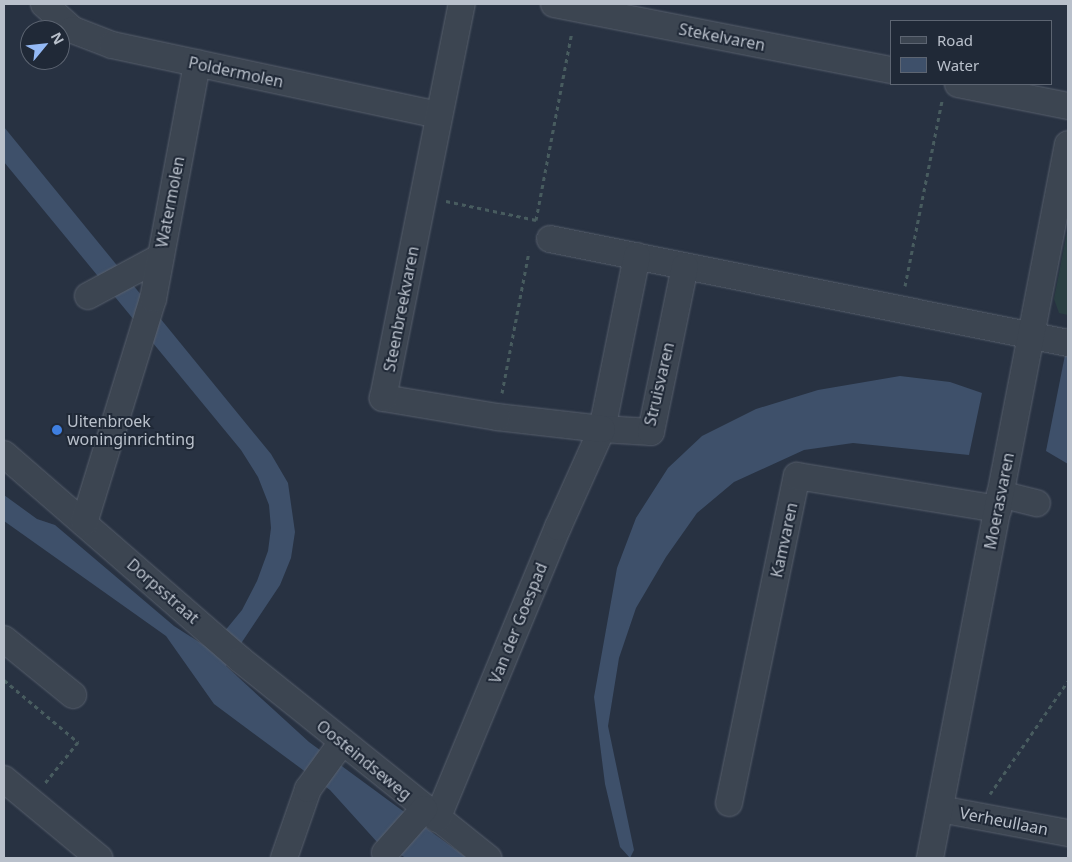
<!DOCTYPE html>
<style>
body{margin:0}
#map{position:relative;width:1072px;height:862px;overflow:hidden;background:#283242;font-family:"Noto Sans",sans-serif}
div>[style]{position:absolute}
.green>*{inset:0;background:#2a3f43}
.water>*{inset:0;background:#3e506a}
.path>*{height:3px;margin-top:-1.5px;transform-origin:0;background:repeating-linear-gradient(90deg,#485c5f 0 4px,transparent 0 8px)}
.roads{filter:drop-shadow(0 0 1px #575f6c) drop-shadow(0 0 1px #575f6c)}
.minor>*{height:26px;margin:-13px;padding:0 13px;transform-origin:13px;border-radius:13px;background:#3c4551}
.dots>*{width:14px;height:14px;translate:-50% -50%;box-sizing:border-box;border:2px solid #202937;border-radius:50%}
span{translate:-50% -50%;white-space:nowrap;text-align:center;line-height:1.15;-webkit-text-stroke:4px #202937;paint-order:stroke}
.street-label{font-size:16px;color:#b9c0cb}
.poi-label{font-size:16px;color:#b9c0cb}
.left{translate:0 -50%;text-align:left}
.frame{position:absolute;inset:0;border:5px solid #b9c0cb;pointer-events:none}
.legend{position:absolute;left:890px;top:20px;width:162px;height:65px;box-sizing:border-box;background:#202937;border:1px solid #5d6572;margin:0;padding:6px 9px;list-style:none;font-size:15px;color:#b9c0cb}
.legend li{display:flex;align-items:center;gap:10px;height:25px}
.legend b{width:25px;border:1px solid #5d6572}
.north{position:absolute;left:20px;top:20px;width:50px;height:50px;box-sizing:border-box;background:#202937;border:1px solid #5d6572;border-radius:50%;rotate:62deg;font-size:14px;font-weight:700;line-height:20px;text-align:center;color:#b9c0cb}
.north::after{content:'';display:block;margin:auto;width:18px;height:22px;background:#94b9f5;clip-path:polygon(50% 0,100% 100%,50% 72%,0 100%)}
</style>
<div id="map">
<div class="green">
<i style="clip-path:polygon(1068px 227px,1068px 315px,1059px 313px,1054px 299px)"></i>
</div>
<div class="water">
<i style="clip-path:polygon(4px 127px,271px 454px,288px 483px,295px 532px,291px 558px,280px 585px,226px 666px,309px 742px,467px 858px,406px 858px,377px 842px,330px 790px,214px 704px,166px 636px,4px 521px,4px 495px,37px 519px,55px 525px,174px 626px,210px 649px,242px 610px,257px 581px,268px 551px,271px 528px,269px 505px,258px 477px,241px 450px,4px 162px)"></i>
<i style="clip-path:polygon(1065px 355px,1068px 356px,1068px 464px,1046px 451px)"></i>
<i style="clip-path:polygon(900px 376px,950px 382px,982px 393px,969px 455px,853px 443px,804px 450px,734px 482px,697px 513px,666px 557px,636px 608px,619px 658px,608px 726px,634px 850px,630px 858px,620px 847px,605px 784px,594px 697px,617px 568px,636px 518px,668px 468px,702px 436px,756px 409px,818px 390px)"></i>
</div>
<div class="path">
<i style="left:446px;top:201px;width:92px;rotate:11.9deg"></i>
<i style="left:536px;top:220px;width:191px;rotate:-79.2deg"></i>
<i style="left:905px;top:286px;width:189px;rotate:-78.7deg"></i>
<i style="left:502px;top:393px;width:144px;rotate:-79.2deg"></i>
<i style="left:4px;top:680px;width:97px;rotate:40deg"></i>
<i style="left:78px;top:742px;width:53px;rotate:128.8deg"></i>
<i style="left:990px;top:794px;width:137px;rotate:-55.4deg"></i>
</div>
<div class="roads">
<div class="minor">
<i style="left:44px;top:4px;width:39px;rotate:42deg"></i>
<i style="left:73px;top:30px;width:42px;rotate:21deg"></i>
<i style="left:112px;top:45px;width:334px;rotate:12.1deg"></i>
<i style="left:554px;top:4px;width:343px;rotate:11.1deg"></i>
<i style="left:958px;top:84px;width:112px;rotate:11.3deg"></i>
<i style="left:550px;top:239px;width:528px;rotate:11.35deg"></i>
<i style="left:637px;top:256px;width:177px;rotate:101.4deg"></i>
<i style="left:602px;top:429px;width:49px;rotate:3.5deg"></i>
<i style="left:651px;top:432px;width:169px;rotate:-78.4deg"></i>
<i style="left:88px;top:296px;width:81px;rotate:-28.2deg"></i>
<i style="left:4px;top:454px;width:314px;rotate:41deg"></i>
<i style="left:241px;top:660px;width:317px;rotate:38.7deg"></i>
<i style="left:1000px;top:494px;width:38px;rotate:14deg"></i>
<i style="left:84px;top:523px;width:234px;rotate:-72.9deg"></i>
<i style="left:153px;top:299px;width:240px;rotate:-79.4deg"></i>
<i style="left:4px;top:639px;width:89px;rotate:39.1deg"></i>
<i style="left:4px;top:779px;width:124px;rotate:39.7deg"></i>
<i style="left:729px;top:803px;width:334px;rotate:-78.3deg"></i>
<i style="left:797px;top:476px;width:204px;rotate:9.3deg"></i>
<i style="left:940px;top:809px;width:130px;rotate:10.6deg"></i>
<i style="left:437px;top:819px;width:316px;rotate:-67.5deg"></i>
<i style="left:558px;top:527px;width:107px;rotate:-65.8deg"></i>
<i style="left:602px;top:429px;width:106px;rotate:-173.5deg"></i>
<i style="left:497px;top:417px;width:116px;rotate:-170.5deg"></i>
<i style="left:383px;top:398px;width:402px;rotate:-78.7deg"></i>
<i style="left:385px;top:853px;width:59px;rotate:-48.4deg"></i>
<i style="left:284px;top:858px;width:73px;rotate:-70.8deg"></i>
<i style="left:308px;top:789px;width:58px;rotate:-54.1deg"></i>
<i style="left:930px;top:858px;width:727px;rotate:-79.06deg"></i>
</div>
</div>
<div class="dots">
<i style="left:57px;top:430px;background:#3f7fe0"></i>
</div>
<div class="street-label">
<span style="left:722px;top:37px;rotate:11deg">Stekelvaren</span>
<span style="left:236px;top:72px;rotate:12deg">Poldermolen</span>
<span style="left:170px;top:202px;rotate:-79deg">Watermolen</span>
<span style="left:401px;top:309px;rotate:-79deg">Steenbreekvaren</span>
<span style="left:659px;top:384px;rotate:-77deg">Struisvaren</span>
<span style="left:999px;top:501px;rotate:-79deg">Moerasvaren</span>
<span style="left:784px;top:540px;rotate:-78deg">Kamvaren</span>
<span style="left:163px;top:591px;rotate:41deg">Dorpsstraat</span>
<span style="left:518px;top:623px;rotate:-68deg">Van der Goespad</span>
<span style="left:364px;top:760px;rotate:39deg">Oosteindseweg</span>
<span style="left:1004px;top:821px;rotate:11deg">Verheullaan</span>
</div>
<div class="poi-label">
<span class="left" style="left:67px;top:430px">Uitenbroek<br>woninginrichting</span>
</div>
<div class="frame"></div>
<ul class="legend">
<li><b style="height:6px;background:#3c4551"></b>Road</li>
<li><b style="height:14px;background:#3e506a"></b>Water</li>
</ul>
<div class="north">N</div>
</div>
